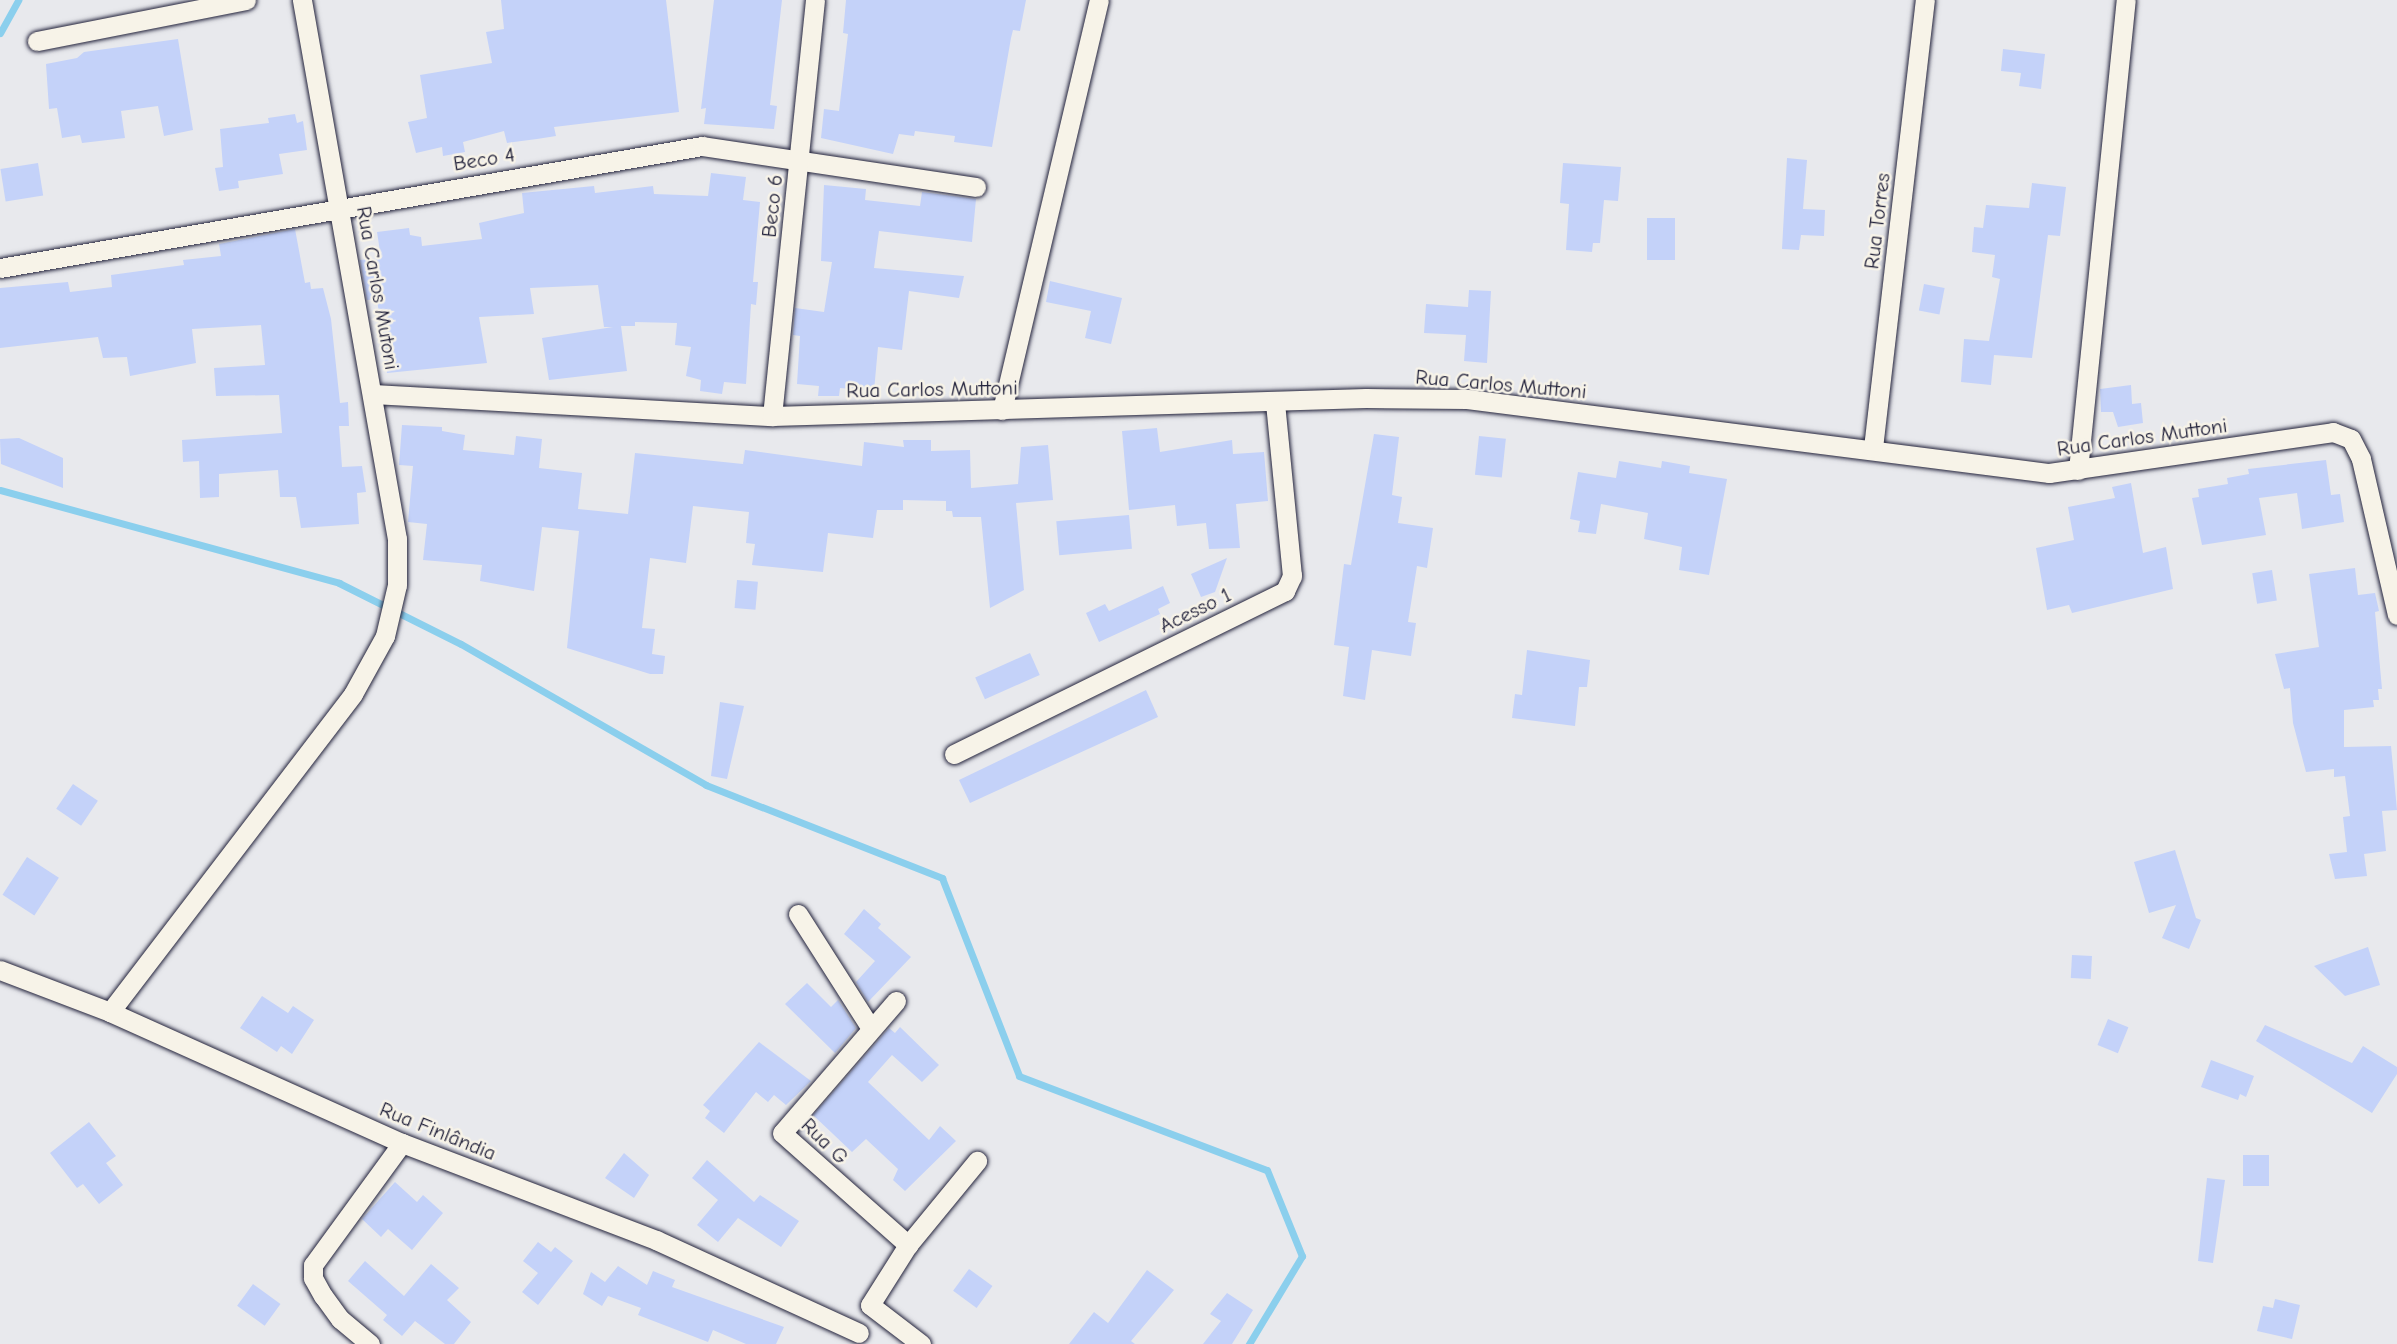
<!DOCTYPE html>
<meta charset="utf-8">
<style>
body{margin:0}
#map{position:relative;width:2397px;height:1344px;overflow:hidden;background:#e8e9ed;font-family:"Comic Neue",sans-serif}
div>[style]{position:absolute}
.stream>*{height:7px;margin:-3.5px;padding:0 3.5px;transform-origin:3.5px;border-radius:3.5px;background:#8bcfed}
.building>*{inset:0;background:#c4d2f9;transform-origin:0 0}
.roads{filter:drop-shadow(0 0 2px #22223b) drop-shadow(0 0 2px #22223b)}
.minor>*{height:19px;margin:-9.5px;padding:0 9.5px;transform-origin:9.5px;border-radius:9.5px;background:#f7f3e8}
span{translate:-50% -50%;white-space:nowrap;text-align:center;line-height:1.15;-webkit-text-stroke:5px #f7f3e8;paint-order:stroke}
.street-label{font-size:21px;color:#22223b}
</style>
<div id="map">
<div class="stream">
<i style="left:0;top:33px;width:38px;rotate:-61deg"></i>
<i style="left:0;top:490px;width:352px;rotate:15.3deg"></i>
<i style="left:339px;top:583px;width:136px;rotate:26.6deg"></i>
<i style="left:461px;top:644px;width:283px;rotate:29.9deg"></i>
<i style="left:706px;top:785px;width:254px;rotate:21.5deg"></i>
<i style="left:942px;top:878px;width:212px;rotate:68.7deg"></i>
<i style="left:1019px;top:1076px;width:265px;rotate:20.8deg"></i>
<i style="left:1267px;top:1170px;width:93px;rotate:67.9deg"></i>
<i style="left:1302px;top:1256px;width:103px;rotate:121.1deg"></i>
</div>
<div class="building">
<i style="clip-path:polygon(501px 0,666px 0,679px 112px,554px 127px,556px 136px,537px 139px,507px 143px,504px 131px,463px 142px,465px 152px,443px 156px,442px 147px,416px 153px,408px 122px,427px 118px,420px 75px,492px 63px,486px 32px,504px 29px)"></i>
<i style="clip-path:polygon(714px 0,782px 0,770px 105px,777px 106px,774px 129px,704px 124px,706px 108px,701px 109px)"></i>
<i style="clip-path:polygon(846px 0,1026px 0,1020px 31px,1013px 30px,1011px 38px,992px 147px,954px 142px,955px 136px,915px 131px,914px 136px,899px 134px,893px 154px,821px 138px,824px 109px,839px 111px,848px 34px,843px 33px)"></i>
<i style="clip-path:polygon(178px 39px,193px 130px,164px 136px,158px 106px,121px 111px,125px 138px,82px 143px,80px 135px,62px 138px,57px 108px,49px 109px,46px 64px,77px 58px,84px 52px)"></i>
<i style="clip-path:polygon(2003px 49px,2045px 54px,2041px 89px,2019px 86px,2021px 73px,2001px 71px)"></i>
<i style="clip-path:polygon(295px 114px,297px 123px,303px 121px,307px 150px,279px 154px,283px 174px,238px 181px,239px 188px,219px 191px,215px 168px,223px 167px,220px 129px,269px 123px,268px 118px)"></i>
<i style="clip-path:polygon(1787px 158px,1807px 160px,1803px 209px,1825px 210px,1824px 236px,1801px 235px,1799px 250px,1782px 249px)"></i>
<i style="left:38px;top:163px;width:33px;height:38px;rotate:81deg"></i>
<i style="clip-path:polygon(1563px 163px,1621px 167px,1618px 201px,1604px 200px,1600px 243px,1593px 243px,1592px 252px,1566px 250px,1569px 204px,1560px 203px)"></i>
<i style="clip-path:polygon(711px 173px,746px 177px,743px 200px,760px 202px,753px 282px,758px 282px,756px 305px,751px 304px,746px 384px,724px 382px,722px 394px,700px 391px,701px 380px,686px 376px,691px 347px,675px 345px,677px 323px,635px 322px,635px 326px,621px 326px,627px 371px,549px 380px,542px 338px,613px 327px,604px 327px,598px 285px,530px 288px,534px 314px,479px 317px,487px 363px,387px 373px,377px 299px,367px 300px,360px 260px,381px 258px,377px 232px,409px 228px,410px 235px,421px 237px,422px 246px,482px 239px,479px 223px,524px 213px,522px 193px,594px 186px,595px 193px,653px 186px,654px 194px,708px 196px)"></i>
<i style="clip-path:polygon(2032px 183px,2066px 187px,2060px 236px,2048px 235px,2032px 358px,1994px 355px,1991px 385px,1961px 382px,1964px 339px,1989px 341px,2000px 279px,1992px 277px,1995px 255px,1972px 252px,1974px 227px,1983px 228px,1986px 205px,2029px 208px)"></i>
<i style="clip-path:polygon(824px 185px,866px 189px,865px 200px,920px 206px,922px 192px,976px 199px,972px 242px,879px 231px,874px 268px,964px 276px,959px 298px,909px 291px,902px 350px,878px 347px,874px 391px,840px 388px,839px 396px,818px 396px,819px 386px,797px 384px,800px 336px,793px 335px,795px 308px,824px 312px,832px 262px,821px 261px)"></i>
<i style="left:1647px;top:218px;width:28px;height:42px"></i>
<i style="clip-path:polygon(295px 229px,305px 283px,310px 282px,311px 289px,323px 288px,331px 319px,340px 403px,348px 402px,349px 426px,339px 426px,342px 467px,362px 466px,366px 492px,357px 493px,359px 524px,301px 528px,296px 497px,280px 497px,278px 470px,219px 474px,219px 497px,200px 498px,199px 461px,183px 462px,182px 440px,282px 433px,279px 395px,216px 396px,214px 368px,265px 365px,261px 325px,192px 329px,196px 363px,130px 376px,127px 357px,103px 358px,98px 337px,0 348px,0 288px,68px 282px,70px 292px,112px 287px,111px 275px,184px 265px,183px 260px,221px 256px,219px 244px)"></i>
<i style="clip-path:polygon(1050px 281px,1122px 298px,1111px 344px,1085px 338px,1091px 311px,1046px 302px)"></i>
<i style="left:1924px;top:284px;width:21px;height:27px;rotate:11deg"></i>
<i style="clip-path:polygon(1469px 290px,1491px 291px,1487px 363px,1464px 361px,1466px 335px,1424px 333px,1426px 304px,1468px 307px)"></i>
<i style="clip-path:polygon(2131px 385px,2132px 404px,2141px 403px,2143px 423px,2118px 427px,2113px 412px,2101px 412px,2100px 389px)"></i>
<i style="clip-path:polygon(402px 425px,442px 427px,442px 431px,465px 435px,463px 450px,514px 455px,516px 436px,542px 439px,539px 468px,582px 473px,578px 509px,628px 514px,635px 453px,743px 464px,745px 450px,862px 466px,864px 442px,904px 447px,903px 440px,931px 440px,931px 451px,970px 450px,971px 488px,1018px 484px,1021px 447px,1048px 445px,1053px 500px,1016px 503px,1024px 590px,990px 608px,981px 517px,953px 517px,952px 511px,946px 511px,946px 501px,903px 500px,903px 510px,877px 510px,873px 538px,828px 533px,823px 572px,752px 565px,755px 544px,746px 543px,749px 512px,693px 506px,686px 563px,650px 558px,642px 628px,655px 629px,652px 654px,665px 656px,663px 674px,650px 674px,567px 648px,579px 531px,542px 527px,534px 591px,480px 581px,482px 565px,423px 560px,427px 524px,408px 522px,413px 466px,399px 465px)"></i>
<i style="clip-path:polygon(1157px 428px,1160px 452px,1232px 440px,1233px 454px,1264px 452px,1268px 501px,1236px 504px,1240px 548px,1209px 549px,1206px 523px,1177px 526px,1175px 505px,1129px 510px,1122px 431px)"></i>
<i style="clip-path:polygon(1374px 434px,1399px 437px,1392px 495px,1402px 497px,1398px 523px,1433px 528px,1427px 568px,1417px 566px,1408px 622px,1416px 623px,1411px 656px,1372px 650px,1365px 700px,1343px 696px,1349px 647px,1334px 645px,1344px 564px,1351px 565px)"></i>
<i style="left:1479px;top:436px;width:27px;height:39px;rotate:6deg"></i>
<i style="clip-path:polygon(19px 438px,63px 458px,63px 488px,1px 464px,0 439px)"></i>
<i style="clip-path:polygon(2326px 460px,2331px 495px,2340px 494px,2344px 522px,2302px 529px,2297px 493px,2259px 498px,2266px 535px,2202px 545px,2192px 498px,2199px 497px,2198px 489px,2228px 484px,2227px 478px,2249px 474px,2248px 469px)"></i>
<i style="clip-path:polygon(1619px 461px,1661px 468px,1662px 461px,1690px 466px,1689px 473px,1727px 479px,1709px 575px,1679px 570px,1682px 547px,1644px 539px,1648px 513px,1601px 504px,1596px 534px,1578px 532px,1580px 521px,1570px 519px,1578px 472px,1616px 478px)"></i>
<i style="clip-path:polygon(2131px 483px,2143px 553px,2166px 547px,2173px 589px,2072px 613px,2069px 605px,2047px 610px,2036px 548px,2074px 540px,2068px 507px,2115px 498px,2112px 487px)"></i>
<i style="left:1129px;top:515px;width:34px;height:73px;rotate:85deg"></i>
<i style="clip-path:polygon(1227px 558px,1215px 592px,1201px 597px,1191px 574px)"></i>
<i style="clip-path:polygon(2355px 568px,2358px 595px,2375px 593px,2379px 611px,2375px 612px,2382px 689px,2378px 689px,2379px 700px,2373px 700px,2374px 707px,2344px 710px,2344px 747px,2391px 746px,2397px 810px,2382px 811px,2386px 851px,2364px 854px,2367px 876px,2335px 879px,2329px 854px,2347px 852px,2343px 817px,2350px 816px,2345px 776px,2334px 777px,2334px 769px,2306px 772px,2293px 723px,2290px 688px,2284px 689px,2275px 654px,2319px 647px,2309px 574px)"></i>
<i style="left:2272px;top:570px;width:31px;height:20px;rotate:81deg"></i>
<i style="left:737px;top:580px;width:21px;height:28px;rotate:5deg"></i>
<i style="clip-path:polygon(1163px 586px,1170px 603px,1158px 609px,1160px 614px,1099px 642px,1086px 613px,1105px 604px,1109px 611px)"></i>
<i style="clip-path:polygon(1527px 650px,1590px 660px,1587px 687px,1579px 687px,1575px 726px,1512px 718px,1515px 694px,1522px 695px)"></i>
<i style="left:1030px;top:653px;width:24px;height:60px;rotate:66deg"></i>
<i style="clip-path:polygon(1146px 690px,1158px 717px,970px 803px,959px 780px)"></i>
<i style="clip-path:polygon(720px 702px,744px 706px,727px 779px,711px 776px)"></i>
<i style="left:73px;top:784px;width:30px;height:30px;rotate:34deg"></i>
<i style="clip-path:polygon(2175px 850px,2196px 918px,2201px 920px,2189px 949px,2162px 938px,2176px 905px,2149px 913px,2134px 862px)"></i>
<i style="left:27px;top:857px;width:38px;height:45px;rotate:33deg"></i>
<i style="clip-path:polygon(864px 909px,881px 924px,878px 928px,911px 957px,868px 1002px,856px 982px,875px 961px,844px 934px)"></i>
<i style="clip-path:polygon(2368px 947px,2380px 985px,2345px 996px,2314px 966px)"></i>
<i style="left:2072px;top:955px;width:20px;height:23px;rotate:3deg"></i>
<i style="clip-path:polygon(807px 983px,831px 1007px,838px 1000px,856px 1028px,835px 1053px,785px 1004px)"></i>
<i style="clip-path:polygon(262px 996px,288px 1013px,293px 1006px,314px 1020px,292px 1054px,281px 1046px,277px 1052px,240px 1028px)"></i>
<i style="left:2108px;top:1019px;width:22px;height:28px;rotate:22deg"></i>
<i style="clip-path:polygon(2265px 1025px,2352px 1063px,2363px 1046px,2397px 1067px,2397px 1074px,2372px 1113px,2256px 1041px)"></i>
<i style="clip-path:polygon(900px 1027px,939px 1065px,922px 1082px,892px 1055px,868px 1082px,929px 1140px,940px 1126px,956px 1141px,905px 1191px,893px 1180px,898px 1169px,866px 1139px,852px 1152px,813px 1115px,889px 1028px,895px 1033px)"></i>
<i style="clip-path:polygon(759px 1042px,811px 1081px,786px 1105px,774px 1095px,768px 1102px,756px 1092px,724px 1133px,705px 1118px,710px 1111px,703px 1105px)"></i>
<i style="clip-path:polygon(2211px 1060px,2254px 1076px,2246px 1097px,2240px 1094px,2238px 1100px,2201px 1087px)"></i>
<i style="clip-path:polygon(89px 1122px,116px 1156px,106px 1163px,123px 1185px,99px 1204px,83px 1184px,77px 1188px,50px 1153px)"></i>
<i style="clip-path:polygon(624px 1153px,649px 1175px,634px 1198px,605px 1178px)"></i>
<i style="left:2243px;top:1155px;width:26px;height:31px"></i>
<i style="clip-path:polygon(707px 1160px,754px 1202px,760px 1195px,799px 1221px,781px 1247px,738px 1218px,718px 1242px,697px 1225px,718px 1200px,692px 1178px)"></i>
<i style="clip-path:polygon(2207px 1178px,2225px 1180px,2213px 1263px,2198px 1261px)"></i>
<i style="clip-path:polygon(395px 1182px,417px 1202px,423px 1195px,443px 1213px,412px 1250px,388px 1229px,381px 1237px,362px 1219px)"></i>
<i style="clip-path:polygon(538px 1242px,551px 1252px,555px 1247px,573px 1261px,538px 1305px,522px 1292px,538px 1273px,523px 1261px)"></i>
<i style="clip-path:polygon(365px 1261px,404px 1296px,431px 1264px,459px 1288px,447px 1300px,471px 1322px,454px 1344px,445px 1344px,415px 1321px,402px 1336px,383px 1320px,387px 1315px,348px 1281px)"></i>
<i style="clip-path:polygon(618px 1266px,647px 1285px,653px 1271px,675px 1280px,672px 1287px,784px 1327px,776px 1344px,746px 1344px,713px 1330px,708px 1342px,638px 1315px,641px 1308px,608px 1296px,602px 1306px,583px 1294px,591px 1272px,605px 1282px)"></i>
<i style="left:969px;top:1269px;width:29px;height:27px;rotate:36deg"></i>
<i style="clip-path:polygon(1147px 1270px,1174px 1290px,1131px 1341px,1135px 1344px,1069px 1344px,1094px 1312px,1108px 1323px)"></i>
<i style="left:253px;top:1284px;width:34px;height:27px;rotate:36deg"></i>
<i style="clip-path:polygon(1227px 1293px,1253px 1310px,1232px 1344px,1203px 1344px,1221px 1321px,1210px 1314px)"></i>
<i style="clip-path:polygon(2275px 1299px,2300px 1305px,2292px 1339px,2257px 1331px,2263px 1306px,2273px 1308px)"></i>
</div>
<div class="roads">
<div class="minor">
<i style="left:37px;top:41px;width:213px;rotate:-11.1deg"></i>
<i style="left:0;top:268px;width:713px;rotate:-9.86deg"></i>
<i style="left:702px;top:146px;width:277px;rotate:8.5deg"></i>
<i style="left:373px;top:394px;width:400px;rotate:3.2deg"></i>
<i style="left:772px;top:416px;width:594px;rotate:-1.74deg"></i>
<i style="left:1366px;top:398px;width:101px;rotate:0.6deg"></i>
<i style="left:1467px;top:399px;width:587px;rotate:7.25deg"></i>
<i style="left:2049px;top:473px;width:287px;rotate:-8.2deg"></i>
<i style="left:2333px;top:432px;width:19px;rotate:21deg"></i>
<i style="left:2351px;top:439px;width:22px;rotate:63deg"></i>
<i style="left:2361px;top:459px;width:160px;rotate:77deg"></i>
<i style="left:1002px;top:410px;width:421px;rotate:-76.7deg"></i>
<i style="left:772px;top:416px;width:418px;rotate:-84.1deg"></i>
<i style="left:1873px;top:448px;width:451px;rotate:-83.4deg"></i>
<i style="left:2078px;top:470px;width:472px;rotate:-84.2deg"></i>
<i style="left:954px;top:754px;width:369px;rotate:-26.2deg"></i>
<i style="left:1285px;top:591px;width:17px;rotate:-65deg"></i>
<i style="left:1292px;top:576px;width:174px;rotate:-95.6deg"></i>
<i style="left:798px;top:914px;width:134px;rotate:57.5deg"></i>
<i style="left:0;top:970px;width:118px;rotate:20.9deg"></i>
<i style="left:110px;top:1012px;width:320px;rotate:24.2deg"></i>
<i style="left:402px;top:1143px;width:272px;rotate:20.9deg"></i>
<i style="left:656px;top:1240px;width:223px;rotate:24.6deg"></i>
<i style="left:896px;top:1001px;width:174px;rotate:130.8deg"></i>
<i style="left:782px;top:1133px;width:169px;rotate:41.6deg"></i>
<i style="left:110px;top:1012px;width:400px;rotate:-52.6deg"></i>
<i style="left:353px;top:694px;width:66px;rotate:-61.1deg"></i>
<i style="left:385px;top:636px;width:52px;rotate:-76.8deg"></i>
<i style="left:397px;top:585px;width:46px;rotate:-90deg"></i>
<i style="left:397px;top:539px;width:547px;rotate:-100deg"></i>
<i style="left:370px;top:1344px;width:39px;rotate:-140deg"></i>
<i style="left:340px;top:1319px;width:29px;rotate:-126deg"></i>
<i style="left:323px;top:1296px;width:21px;rotate:-119deg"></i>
<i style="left:313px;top:1278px;width:13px;rotate:-90deg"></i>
<i style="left:313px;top:1265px;width:151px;rotate:-53.9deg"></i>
<i style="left:921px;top:1344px;width:64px;rotate:-142.6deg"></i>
<i style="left:870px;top:1305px;width:71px;rotate:-57.7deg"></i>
<i style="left:908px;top:1245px;width:109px;rotate:-50.6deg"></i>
</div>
</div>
<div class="street-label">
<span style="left:484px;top:159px;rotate:-9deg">Beco 4</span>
<span style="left:772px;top:206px;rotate:-84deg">Beco 6</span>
<span style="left:1877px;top:221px;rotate:-83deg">Rua Torres</span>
<span style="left:378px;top:288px;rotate:80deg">Rua Carlos Mutoni</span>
<span style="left:1501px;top:384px;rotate:5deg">Rua Carlos Muttoni</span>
<span style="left:932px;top:389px;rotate:-1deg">Rua Carlos Muttoni</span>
<span style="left:2142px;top:437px;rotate:-8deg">Rua Carlos Muttoni</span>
<span style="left:1195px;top:610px;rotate:-26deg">Acesso 1</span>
<span style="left:438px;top:1131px;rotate:22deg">Rua Finlândia</span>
<span style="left:825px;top:1141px;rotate:44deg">Rua G</span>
</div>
</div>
